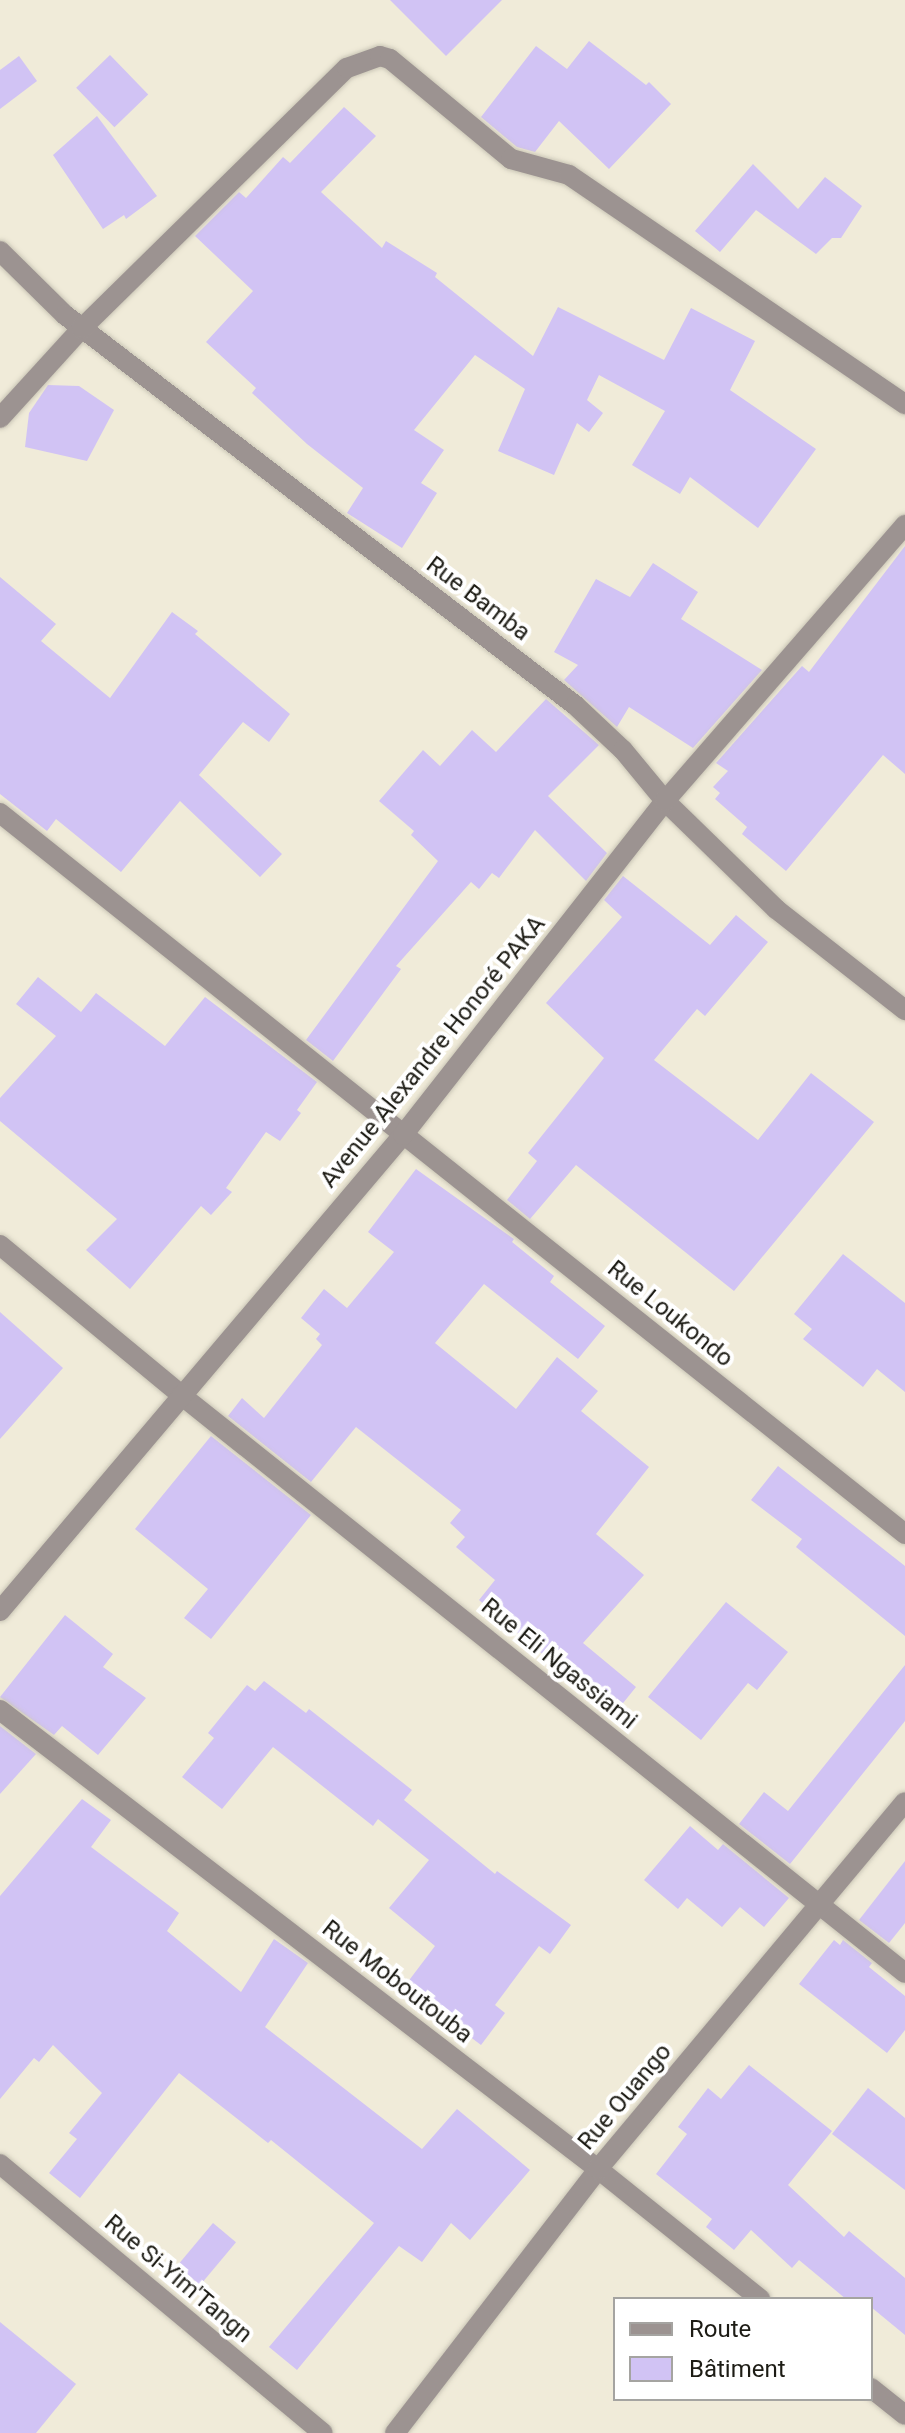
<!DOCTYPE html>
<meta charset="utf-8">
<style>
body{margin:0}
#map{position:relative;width:905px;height:2433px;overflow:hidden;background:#f0ebd9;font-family:Roboto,sans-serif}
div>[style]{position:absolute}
.building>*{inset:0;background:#d1c3f4;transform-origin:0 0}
.roads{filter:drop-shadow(0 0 2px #cac6b6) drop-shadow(0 0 2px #cac6b6)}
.minor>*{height:20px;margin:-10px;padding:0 10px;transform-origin:10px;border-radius:10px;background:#9c9391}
span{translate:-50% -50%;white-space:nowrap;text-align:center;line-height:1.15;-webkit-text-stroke:8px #fff;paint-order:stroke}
.street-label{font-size:24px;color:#1d1c15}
.legend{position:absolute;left:613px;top:2297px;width:260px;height:104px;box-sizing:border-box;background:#fff;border:2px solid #a5a4a1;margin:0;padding:10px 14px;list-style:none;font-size:24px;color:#1d1c15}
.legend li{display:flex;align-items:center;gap:16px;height:40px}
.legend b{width:40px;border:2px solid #a5a4a1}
</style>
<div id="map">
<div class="building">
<i style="clip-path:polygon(390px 0,502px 0,446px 56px)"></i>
<i style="clip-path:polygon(589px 41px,646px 85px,649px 82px,671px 104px,609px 169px,559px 121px,535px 152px,517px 147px,481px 117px,536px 46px,567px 69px)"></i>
<i style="left:110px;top:55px;width:55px;height:47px;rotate:46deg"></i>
<i style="clip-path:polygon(19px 56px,37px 81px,0 109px,0 70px)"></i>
<i style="clip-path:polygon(344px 107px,376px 136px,321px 192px,382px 248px,386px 241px,437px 273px,435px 277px,533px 356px,558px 307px,664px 360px,691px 308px,755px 341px,730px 390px,816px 449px,758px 528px,690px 477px,680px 494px,632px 465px,665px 411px,599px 375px,587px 400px,603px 413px,589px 432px,577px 423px,554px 475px,498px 451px,525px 389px,475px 355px,414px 430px,444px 450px,421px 483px,437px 493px,402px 548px,347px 513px,363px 488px,307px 444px,252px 393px,256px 388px,206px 342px,253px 291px,195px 236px,239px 192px,246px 198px,283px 157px,290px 163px)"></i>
<i style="clip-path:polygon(97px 116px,157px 196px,126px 219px,124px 215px,103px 229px,53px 155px)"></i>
<i style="clip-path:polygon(753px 164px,798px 209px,825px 177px,862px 206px,841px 238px,832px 238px,816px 254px,756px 210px,720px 252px,695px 231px)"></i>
<i style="clip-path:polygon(48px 385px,79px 386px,114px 410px,87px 461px,25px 447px,29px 413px)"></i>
<i style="clip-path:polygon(905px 546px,905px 774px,883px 755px,786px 871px,742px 834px,747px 827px,715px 799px,720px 793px,713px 787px,728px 771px,716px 763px,802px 666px,809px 672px)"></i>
<i style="clip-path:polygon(653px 563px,698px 592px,681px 619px,762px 670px,693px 748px,629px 707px,617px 727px,564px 680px,578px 665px,554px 652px,596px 579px,630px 597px)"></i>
<i style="clip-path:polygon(0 577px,56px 624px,41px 641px,110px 698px,172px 612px,198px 631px,195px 634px,290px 714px,269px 742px,243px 722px,199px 775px,282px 854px,260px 877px,180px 801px,121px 872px,56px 819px,47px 831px,0 794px)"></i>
<i style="clip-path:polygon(546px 699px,599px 745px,548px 796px,607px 853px,586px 881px,535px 830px,499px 878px,492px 873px,479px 889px,471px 882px,396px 966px,401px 969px,333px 1061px,306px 1040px,438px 861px,411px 835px,414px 831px,379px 801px,423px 750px,440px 766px,472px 730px,496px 752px)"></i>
<i style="clip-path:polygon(623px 876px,710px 945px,736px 915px,768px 942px,705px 1016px,697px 1009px,654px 1060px,758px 1140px,811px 1073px,874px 1122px,734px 1291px,576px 1165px,530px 1219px,507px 1200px,537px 1161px,528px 1153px,604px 1058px,546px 1003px,622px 917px,604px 900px)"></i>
<i style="clip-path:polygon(38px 977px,81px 1012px,96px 993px,165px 1046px,205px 997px,317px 1082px,297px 1110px,301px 1113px,280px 1141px,266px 1132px,226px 1188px,232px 1192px,211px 1215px,201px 1206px,130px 1289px,86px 1250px,117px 1219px,0 1121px,0 1098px,56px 1036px,16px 1004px)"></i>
<i style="clip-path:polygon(416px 1169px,514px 1239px,512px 1242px,554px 1276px,550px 1282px,605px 1326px,578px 1359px,484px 1284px,435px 1343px,516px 1409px,557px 1357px,598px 1391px,581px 1411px,649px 1467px,596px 1534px,644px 1575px,583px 1643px,636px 1687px,611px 1718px,550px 1668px,554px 1664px,479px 1600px,495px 1580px,456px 1547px,465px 1537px,450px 1523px,461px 1510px,356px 1427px,311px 1482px,228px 1416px,242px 1398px,264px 1418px,322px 1345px,316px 1339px,320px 1334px,301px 1318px,324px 1289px,347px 1308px,394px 1252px,368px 1232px)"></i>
<i style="clip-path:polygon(843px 1254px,905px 1303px,905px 1392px,877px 1369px,863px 1387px,803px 1339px,812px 1329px,794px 1314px)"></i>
<i style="clip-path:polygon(0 1312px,63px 1368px,0 1439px)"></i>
<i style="clip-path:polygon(211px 1436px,311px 1515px,211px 1639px,184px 1618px,208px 1589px,135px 1529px)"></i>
<i style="clip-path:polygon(778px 1466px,905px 1566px,905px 1636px,796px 1547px,802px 1539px,751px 1500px)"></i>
<i style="clip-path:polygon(726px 1602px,788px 1652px,757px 1690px,748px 1683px,701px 1740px,648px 1697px)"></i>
<i style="clip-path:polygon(65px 1615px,113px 1654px,103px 1667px,146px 1698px,98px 1755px,62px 1726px,54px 1735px,0 1697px)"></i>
<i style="clip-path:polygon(905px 1665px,905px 1721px,790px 1864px,739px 1824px,764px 1792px,788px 1811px)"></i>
<i style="clip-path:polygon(264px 1681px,306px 1713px,309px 1709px,412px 1790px,404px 1800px,495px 1874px,497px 1871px,571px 1925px,550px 1954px,539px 1946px,495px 2005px,505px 2013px,481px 2045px,404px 1987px,435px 1946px,389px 1908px,429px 1860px,378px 1819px,373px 1826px,273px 1747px,222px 1809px,182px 1777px,214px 1738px,208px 1733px,247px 1685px,255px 1691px)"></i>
<i style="clip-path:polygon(0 1726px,36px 1754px,0 1794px)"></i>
<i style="clip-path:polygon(82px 1799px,111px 1820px,91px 1847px,179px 1913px,167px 1931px,241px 1992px,274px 1939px,308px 1963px,265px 2027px,422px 2149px,457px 2109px,530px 2170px,470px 2240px,451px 2223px,422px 2262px,399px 2246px,297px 2370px,269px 2347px,374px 2223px,271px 2140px,268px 2143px,179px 2073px,80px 2198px,49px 2173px,77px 2139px,69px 2133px,102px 2093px,53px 2045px,39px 2062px,34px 2058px,0 2099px,0 1896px)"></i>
<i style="clip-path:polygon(690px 1826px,718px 1850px,723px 1844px,789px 1898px,764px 1927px,740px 1907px,722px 1927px,687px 1898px,678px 1909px,644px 1880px)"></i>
<i style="clip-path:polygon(905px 1861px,905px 1923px,889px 1943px,859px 1920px)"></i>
<i style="clip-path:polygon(834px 1940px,840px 1945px,843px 1940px,872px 1963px,869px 1967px,905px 1996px,905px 2030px,887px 2053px,799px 1984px)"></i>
<i style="clip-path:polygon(749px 2065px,832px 2131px,788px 2185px,844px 2237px,849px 2231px,905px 2278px,905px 2335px,871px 2307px,871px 2299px,846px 2299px,799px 2260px,792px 2268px,751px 2230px,734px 2250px,706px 2227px,712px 2219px,656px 2174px,687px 2134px,678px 2127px,708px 2088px,721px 2099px)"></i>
<i style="clip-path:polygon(868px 2088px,905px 2118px,905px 2190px,832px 2134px)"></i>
<i style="left:213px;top:2223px;width:30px;height:56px;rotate:40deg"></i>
<i style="clip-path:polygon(0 2322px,76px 2384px,36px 2433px,0 2433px)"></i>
</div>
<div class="roads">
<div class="minor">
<i style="left:0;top:251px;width:91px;rotate:44.6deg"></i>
<i style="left:65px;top:315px;width:642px;rotate:37.41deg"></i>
<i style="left:575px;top:705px;width:66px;rotate:43.2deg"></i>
<i style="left:623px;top:750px;width:66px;rotate:50.5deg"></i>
<i style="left:665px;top:801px;width:155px;rotate:44.2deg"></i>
<i style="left:776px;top:909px;width:164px;rotate:38.1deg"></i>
<i style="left:0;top:418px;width:122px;rotate:-47.7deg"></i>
<i style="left:82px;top:328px;width:371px;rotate:-44.5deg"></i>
<i style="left:347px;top:68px;width:35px;rotate:-20deg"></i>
<i style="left:380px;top:56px;width:10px;rotate:17deg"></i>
<i style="left:390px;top:59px;width:157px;rotate:39.6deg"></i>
<i style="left:511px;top:159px;width:60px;rotate:15.4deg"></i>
<i style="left:569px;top:175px;width:407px;rotate:34.3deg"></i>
<i style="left:0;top:813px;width:1157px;rotate:38.54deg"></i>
<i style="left:0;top:1245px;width:235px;rotate:39.6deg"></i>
<i style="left:181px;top:1395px;width:926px;rotate:38.6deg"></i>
<i style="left:0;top:1611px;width:624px;rotate:-49.75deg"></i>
<i style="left:403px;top:1135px;width:424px;rotate:-51.9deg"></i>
<i style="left:665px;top:801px;width:366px;rotate:-49deg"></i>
<i style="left:0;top:1710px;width:754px;rotate:37.51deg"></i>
<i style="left:598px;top:2169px;width:208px;rotate:38.7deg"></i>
<i style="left:0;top:2164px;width:420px;rotate:39.8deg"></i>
<i style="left:871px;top:2388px;width:43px;rotate:38.5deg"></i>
<i style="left:395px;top:2433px;width:333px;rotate:-52.4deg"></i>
<i style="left:598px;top:2169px;width:478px;rotate:-50.1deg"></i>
</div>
</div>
<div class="street-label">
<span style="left:478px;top:599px;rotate:37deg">Rue Bamba</span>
<span style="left:433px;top:1052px;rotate:-51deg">Avenue Alexandre Honoré PAKA</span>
<span style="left:670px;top:1314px;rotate:39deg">Rue Loukondo</span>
<span style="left:559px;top:1664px;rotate:39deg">Rue Eli Ngassiami</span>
<span style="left:397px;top:1982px;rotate:38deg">Rue Moboutouba</span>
<span style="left:625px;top:2097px;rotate:-50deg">Rue Ouango</span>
<span style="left:178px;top:2279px;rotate:40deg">Rue Si-Yim'Tangn</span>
</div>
<ul class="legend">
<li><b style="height:10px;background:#9c9391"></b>Route</li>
<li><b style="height:22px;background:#d1c3f4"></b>Bâtiment</li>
</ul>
</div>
